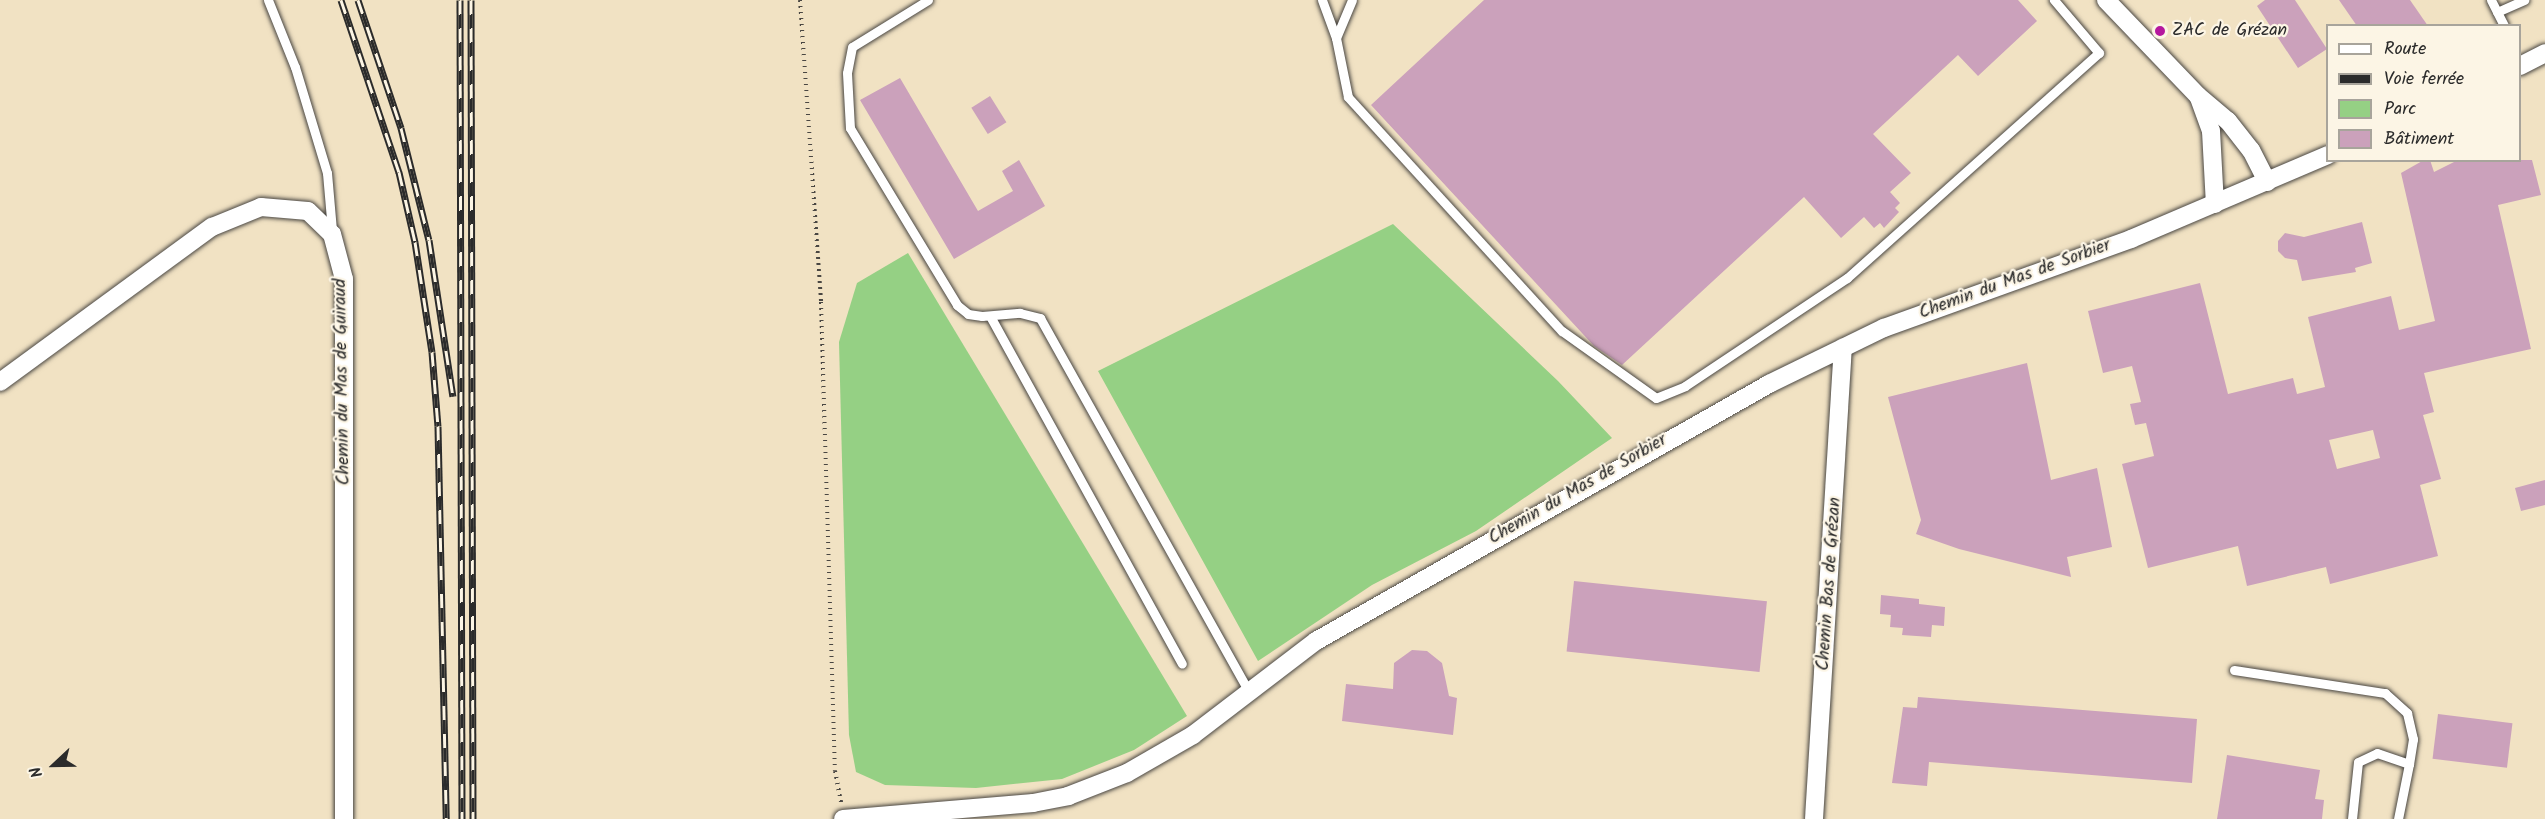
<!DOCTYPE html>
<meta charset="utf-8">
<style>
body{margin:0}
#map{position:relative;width:2545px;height:819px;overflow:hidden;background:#f1e2c3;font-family:Kalam,sans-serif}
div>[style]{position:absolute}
.green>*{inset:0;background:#95d084}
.building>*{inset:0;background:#cba1bb;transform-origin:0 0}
.path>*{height:4px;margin-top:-2px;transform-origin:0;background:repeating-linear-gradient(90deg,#494642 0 1.5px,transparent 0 6px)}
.roads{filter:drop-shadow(0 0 2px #494642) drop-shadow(0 0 2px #494642)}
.lane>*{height:9px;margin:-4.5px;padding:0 4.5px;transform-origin:4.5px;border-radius:4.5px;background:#fff}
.street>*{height:18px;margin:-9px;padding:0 9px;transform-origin:9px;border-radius:9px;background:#fff}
.rail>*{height:7px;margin-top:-3.5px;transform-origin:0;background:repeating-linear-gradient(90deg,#fcf5e5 0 14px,#2b2b2b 0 28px);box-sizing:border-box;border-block:2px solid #2b2b2b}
.dots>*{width:16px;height:16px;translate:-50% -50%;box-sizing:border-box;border:3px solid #fcf5e5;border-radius:50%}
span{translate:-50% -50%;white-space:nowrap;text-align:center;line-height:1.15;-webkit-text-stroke:4.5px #fcf5e5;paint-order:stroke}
.poi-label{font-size:18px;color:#2b2b2b}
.left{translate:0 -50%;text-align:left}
.street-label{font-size:18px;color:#2b2b2b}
.legend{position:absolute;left:2326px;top:24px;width:195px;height:138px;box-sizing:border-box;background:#fcf5e5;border:2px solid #a8a49b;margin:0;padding:8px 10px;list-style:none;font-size:18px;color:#2b2b2b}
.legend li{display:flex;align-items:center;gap:12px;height:30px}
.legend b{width:30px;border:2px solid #a8a49b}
.north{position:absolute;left:24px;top:735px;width:60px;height:60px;-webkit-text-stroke:4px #fcf5e5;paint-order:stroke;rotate:248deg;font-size:16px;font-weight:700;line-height:24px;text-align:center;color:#2b2b2b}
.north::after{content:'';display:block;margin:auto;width:21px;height:27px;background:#2b2b2b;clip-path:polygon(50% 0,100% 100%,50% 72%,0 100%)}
</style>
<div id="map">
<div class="green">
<i style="clip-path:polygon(1393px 224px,1558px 381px,1612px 438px,1476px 531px,1372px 585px,1258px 661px,1098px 371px)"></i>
<i style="clip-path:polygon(908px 253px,1187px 716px,1134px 750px,1062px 779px,976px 788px,885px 785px,856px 772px,849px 735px,839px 342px,857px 283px)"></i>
</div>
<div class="building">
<i style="clip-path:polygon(1484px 0,2018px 0,2037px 21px,1978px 76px,1958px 55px,1873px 134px,1911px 173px,1890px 192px,1900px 203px,1895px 208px,1899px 212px,1884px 228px,1880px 223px,1874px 228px,1864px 217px,1841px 238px,1804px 197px,1622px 365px,1594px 346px,1371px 105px)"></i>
<i style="clip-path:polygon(2265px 0,2295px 0,2327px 49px,2298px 68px,2257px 6px)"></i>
<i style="clip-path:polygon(2339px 0,2410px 0,2428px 26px,2357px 26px)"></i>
<i style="clip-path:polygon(900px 78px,978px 211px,1013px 191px,1002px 171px,1019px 160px,1045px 206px,954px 259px,860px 100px)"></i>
<i style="left:990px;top:96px;width:31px;height:22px;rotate:58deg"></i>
<i style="clip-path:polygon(evenodd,2424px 160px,2430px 160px,2434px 172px,2458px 160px,2532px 160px,2541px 195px,2498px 205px,2531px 349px,2424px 373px,2434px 412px,2423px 415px,2441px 479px,2420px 485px,2438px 556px,2330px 584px,2326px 567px,2247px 586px,2238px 546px,2148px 568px,2122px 464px,2154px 456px,2146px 423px,2135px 425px,2130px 404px,2141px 402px,2132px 366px,2103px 373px,2088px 311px,2200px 283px,2228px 394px,2293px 378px,2297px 394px,2325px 387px,2308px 317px,2391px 296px,2399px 330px,2435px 321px,2401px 173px,2424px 160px,2373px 430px,2380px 458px,2337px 469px,2329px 440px,2373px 430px)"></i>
<i style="clip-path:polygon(2362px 222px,2372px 263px,2355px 268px,2356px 272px,2302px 281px,2297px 260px,2285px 258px,2278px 251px,2278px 241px,2285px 233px,2304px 237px)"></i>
<i style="clip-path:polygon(2027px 363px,2051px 480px,2097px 468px,2112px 547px,2067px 557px,2071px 577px,1959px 549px,1916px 534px,1921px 520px,1888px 397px)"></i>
<i style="clip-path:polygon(2545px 480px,2545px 505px,2521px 511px,2515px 488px)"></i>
<i style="left:1574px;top:581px;width:194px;height:71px;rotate:6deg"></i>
<i style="clip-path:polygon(1881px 595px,1919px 599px,1919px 604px,1945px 607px,1944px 626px,1932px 625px,1931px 637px,1902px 635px,1903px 628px,1890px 627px,1891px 615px,1880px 614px)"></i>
<i style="clip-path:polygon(1412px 650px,1427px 651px,1442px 663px,1449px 696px,1457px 698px,1453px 735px,1342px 721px,1346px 684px,1393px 689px,1394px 663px)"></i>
<i style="clip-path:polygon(1918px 697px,2197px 719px,2192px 783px,1929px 762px,1927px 786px,1892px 783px,1903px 707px,1917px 708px)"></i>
<i style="left:2438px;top:714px;width:75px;height:45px;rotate:7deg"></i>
<i style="clip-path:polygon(2227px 755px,2320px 770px,2315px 799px,2324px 800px,2322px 819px,2217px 819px)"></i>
</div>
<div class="path">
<i style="left:800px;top:0;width:303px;rotate:86deg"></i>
<i style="left:821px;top:302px;width:469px;rotate:88.3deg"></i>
<i style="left:835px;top:771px;width:32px;rotate:79deg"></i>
</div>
<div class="roads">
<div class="lane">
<i style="left:268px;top:0;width:72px;rotate:68.1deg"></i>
<i style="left:295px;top:67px;width:111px;rotate:73.2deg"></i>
<i style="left:327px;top:173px;width:57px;rotate:85deg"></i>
<i style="left:928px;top:0;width:89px;rotate:148.3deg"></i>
<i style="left:852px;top:47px;width:26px;rotate:101deg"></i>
<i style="left:847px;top:73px;width:55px;rotate:86.9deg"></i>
<i style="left:850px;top:128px;width:207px;rotate:58.8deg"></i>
<i style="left:957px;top:305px;width:14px;rotate:39deg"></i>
<i style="left:968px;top:314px;width:14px;rotate:8deg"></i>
<i style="left:982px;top:316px;width:38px;rotate:-5deg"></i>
<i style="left:1020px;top:313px;width:21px;rotate:14deg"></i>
<i style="left:1040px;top:318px;width:428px;rotate:60.8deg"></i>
<i style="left:1322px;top:0;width:40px;rotate:69.8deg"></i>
<i style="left:1336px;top:38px;width:60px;rotate:78.5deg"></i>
<i style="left:1348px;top:97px;width:317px;rotate:47.6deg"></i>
<i style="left:1562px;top:331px;width:115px;rotate:35.5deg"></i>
<i style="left:1656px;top:398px;width:31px;rotate:-22deg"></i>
<i style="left:1685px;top:386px;width:195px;rotate:-33.7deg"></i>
<i style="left:1847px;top:278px;width:338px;rotate:-41.8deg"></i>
<i style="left:2099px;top:53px;width:70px;rotate:-130.3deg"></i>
<i style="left:2491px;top:0;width:29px;rotate:63deg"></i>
<i style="left:2497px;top:12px;width:30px;rotate:-24deg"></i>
<i style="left:1336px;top:38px;width:41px;rotate:-67.2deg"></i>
<i style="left:990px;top:316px;width:397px;rotate:61.1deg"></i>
<i style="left:2234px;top:670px;width:153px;rotate:8.7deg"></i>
<i style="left:2385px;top:693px;width:30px;rotate:42deg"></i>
<i style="left:2407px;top:713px;width:27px;rotate:77deg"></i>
<i style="left:2413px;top:739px;width:25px;rotate:99deg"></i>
<i style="left:2352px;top:819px;width:57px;rotate:-84deg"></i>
<i style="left:2358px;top:762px;width:21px;rotate:-25deg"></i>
<i style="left:2377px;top:753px;width:34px;rotate:19deg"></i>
<i style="left:2409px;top:764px;width:56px;rotate:101.3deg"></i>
</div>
<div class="street">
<i style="left:2106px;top:0;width:133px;rotate:46.2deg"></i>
<i style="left:2198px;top:96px;width:39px;rotate:40deg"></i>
<i style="left:2228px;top:121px;width:37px;rotate:52deg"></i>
<i style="left:2251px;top:150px;width:36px;rotate:63deg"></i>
<i style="left:2520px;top:66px;width:28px;rotate:-27deg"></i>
<i style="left:2199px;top:98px;width:35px;rotate:70deg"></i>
<i style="left:2211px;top:131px;width:73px;rotate:86.9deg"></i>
<i style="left:0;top:382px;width:263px;rotate:-36.2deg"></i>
<i style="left:212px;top:227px;width:53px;rotate:-22.2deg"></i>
<i style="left:261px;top:207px;width:47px;rotate:4.9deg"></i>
<i style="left:308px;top:211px;width:33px;rotate:44deg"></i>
<i style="left:332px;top:234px;width:47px;rotate:75.1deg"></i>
<i style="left:344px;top:279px;width:540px;rotate:90deg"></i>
<i style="left:843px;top:819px;width:191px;rotate:-4.8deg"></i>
<i style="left:1033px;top:803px;width:36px;rotate:-11deg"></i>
<i style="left:1068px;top:796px;width:63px;rotate:-21.3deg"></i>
<i style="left:1127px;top:773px;width:76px;rotate:-29.9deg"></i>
<i style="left:1193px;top:735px;width:155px;rotate:-37.4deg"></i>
<i style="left:1316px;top:641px;width:521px;rotate:-29.57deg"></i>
<i style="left:1769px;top:384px;width:128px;rotate:-26deg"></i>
<i style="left:1884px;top:328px;width:263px;rotate:-19.8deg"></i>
<i style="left:2131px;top:239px;width:214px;rotate:-23.1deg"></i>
<i style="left:1814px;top:819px;width:472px;rotate:-86.5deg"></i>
</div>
</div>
<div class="rail">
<i style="left:341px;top:0;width:182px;rotate:71.4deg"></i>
<i style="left:399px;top:172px;width:72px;rotate:77.1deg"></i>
<i style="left:415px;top:242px;width:111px;rotate:81.2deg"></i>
<i style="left:432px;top:352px;width:74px;rotate:85.4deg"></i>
<i style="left:438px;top:426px;width:393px;rotate:88.8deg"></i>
<i style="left:358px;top:0;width:135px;rotate:71.4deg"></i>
<i style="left:401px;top:128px;width:115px;rotate:76deg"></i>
<i style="left:429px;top:240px;width:158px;rotate:81.3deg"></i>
<i style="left:460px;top:0;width:819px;rotate:89.86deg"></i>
<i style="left:471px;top:0;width:819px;rotate:89.86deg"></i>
</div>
<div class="dots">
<i style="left:2160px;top:31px;background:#b5179e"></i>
</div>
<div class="poi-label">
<span class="left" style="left:2172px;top:31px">ZAC de Grézan</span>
</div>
<div class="street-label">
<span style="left:2015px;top:280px;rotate:-20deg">Chemin du Mas de Sorbier</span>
<span style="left:343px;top:382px;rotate:-91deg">Chemin du Mas de Guiraud</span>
<span style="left:1578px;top:490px;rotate:-30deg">Chemin du Mas de Sorbier</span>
<span style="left:1830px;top:584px;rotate:-86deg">Chemin Bas de Grézan</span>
</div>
<ul class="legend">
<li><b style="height:8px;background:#fff"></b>Route</li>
<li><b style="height:8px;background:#2b2b2b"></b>Voie ferrée</li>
<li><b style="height:16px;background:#95d084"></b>Parc</li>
<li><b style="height:16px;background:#cba1bb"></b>Bâtiment</li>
</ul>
<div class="north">N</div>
</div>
